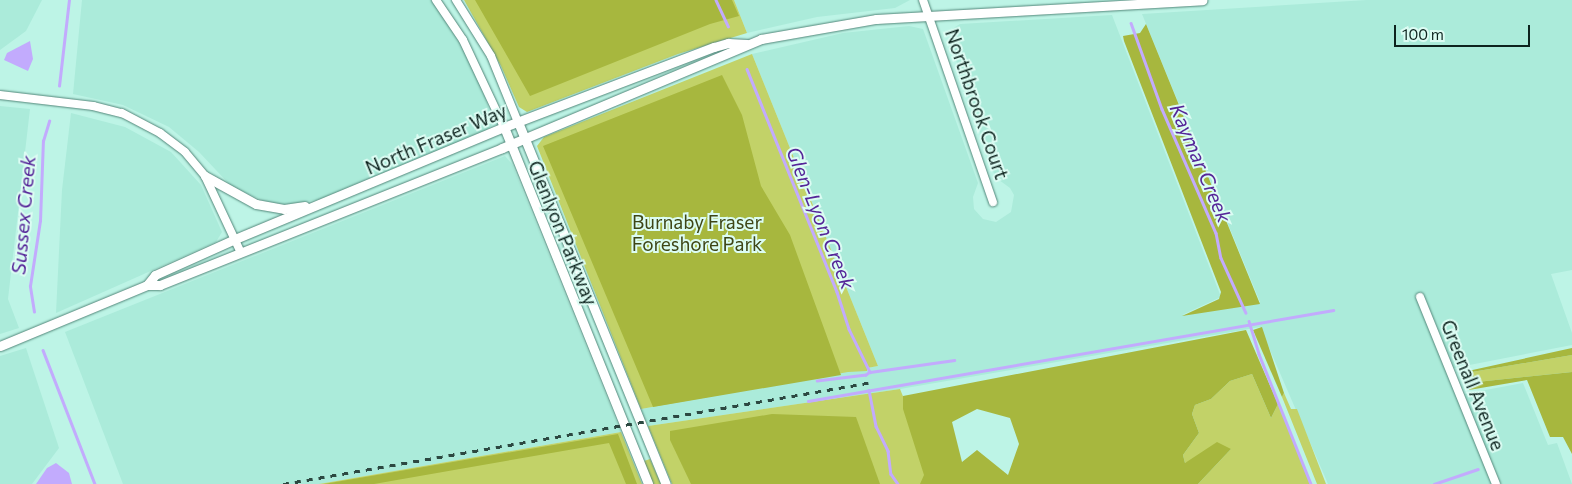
<!DOCTYPE html>
<style>
body{margin:0}
#map{position:relative;width:1572px;height:484px;overflow:hidden;background:#bdf4e6;font-family:Commissioner,sans-serif}
div>[style]{position:absolute}
.built>*{inset:0;background:#abebda}
.green>*{inset:0;background:#c2d268}
.forest>*{inset:0;background:#a7b73e}
.water>*{inset:0;background:#c2abfd}
.stream>*{height:2.5px;margin:-1.25px;padding:0 1.25px;transform-origin:1.25px;border-radius:1.25px;background:#c2abfd}
.roads{filter:drop-shadow(0 0 1px #528679) drop-shadow(0 0 1px #528679)}
.minor>*{height:8px;margin:-4px;padding:0 4px;transform-origin:4px;border-radius:4px;background:#fff}
.tertiary>*{height:9px;margin:-4.5px;padding:0 4.5px;transform-origin:4.5px;border-radius:4.5px;background:#fff}
.rail>*{height:2.5px;margin-top:-1.25px;transform-origin:0;background:repeating-linear-gradient(90deg,#2c4841 0 6px,transparent 0 12px)}
span{translate:-50% -50%;white-space:nowrap;text-align:center;line-height:1.15;-webkit-text-stroke:4px #dcfcf3;paint-order:stroke}
.street-label{font-size:19px;color:#0d231e}
.park-label{font-size:19px;color:#3e4515}
.water-label{font-size:20px;color:#552598;font-style:italic}
.scale{position:absolute;left:1394px;top:25px;width:136px;height:22px;box-sizing:border-box;border:2px solid #0d231e;border-top:0;padding-left:6px;font-size:15px;line-height:18px;white-space:nowrap;color:#0d231e;-webkit-text-stroke:4px #dcfcf3;paint-order:stroke}
</style>
<div id="map">
<div class="built">
<i style="clip-path:polygon(0 0,42px 0,26px 31px,0 50px)"></i>
<i style="clip-path:polygon(82px 0,432px 0,464px 50px,485px 96px,493px 124px,485px 131px,322px 199px,287px 205px,266px 202px,231px 186px,199px 152px,169px 127px,123px 105px,73px 94px)"></i>
<i style="clip-path:polygon(734px 0,910px 0,895px 8px,817px 17px,747px 33px)"></i>
<i style="clip-path:polygon(1367px 0,1572px 0,1572px 270px,1551px 274px,1572px 333px,1572px 345px,1454px 368px,1424px 295px,1417px 296px,1492px 484px,1328px 484px,1260px 327px,900px 389px,648px 426px,641px 409px,878px 366px,752px 54px,843px 33px,909px 26px,923px 29px,978px 183px,973px 197px,974px 209px,983px 219px,996px 222px,1011px 212px,1014px 195px,1010px 188px,995px 177px,949px 39px,952px 29px,960px 24px,1112px 15px,1221px 297px,1182px 315px,1260px 302px,1142px 14px)"></i>
<i style="clip-path:polygon(0 106px,30px 109px,8px 299px,19px 328px,0 334px)"></i>
<i style="clip-path:polygon(71px 113px,125px 127px,171px 152px,201px 185px,222px 232px,216px 242px,56px 313px,62px 190px)"></i>
<i style="clip-path:polygon(505px 156px,512px 164px,621px 432px,319px 484px,123px 484px,65px 332px)"></i>
<i style="clip-path:polygon(26px 348px,59px 448px,32px 484px,0 484px,0 356px)"></i>
<i style="clip-path:polygon(1523px 383px,1548px 445px,1557px 443px,1572px 484px,1501px 484px,1464px 394px)"></i>
</div>
<div class="green">
<i style="clip-path:polygon(464px 0,734px 0,747px 33px,678px 54px,527px 112px,519px 107px,501px 66px)"></i>
<i style="clip-path:polygon(752px 54px,878px 366px,867px 368px,867px 371px,848px 372px,641px 409px,537px 146px,544px 137px)"></i>
<i style="clip-path:polygon(1572px 355px,1572px 372px,1477px 382px,1472px 372px)"></i>
<i style="clip-path:polygon(1252px 374px,1271px 418px,1278px 404px,1312px 484px,1198px 484px,1231px 449px,1185px 463px,1183px 455px,1199px 433px,1192px 414px,1195px 405px,1211px 399px,1230px 381px)"></i>
<i style="clip-path:polygon(900px 389px,939px 484px,672px 484px,648px 426px)"></i>
<i style="clip-path:polygon(1284px 393px,1291px 409px,1297px 409px,1326px 484px,1317px 484px,1282px 397px)"></i>
<i style="clip-path:polygon(621px 432px,642px 484px,319px 484px)"></i>
<i style="clip-path:polygon(650px 459px,661px 484px,653px 484px,644px 461px)"></i>
</div>
<div class="forest">
<i style="clip-path:polygon(475px 0,732px 0,739px 16px,710px 24px,530px 96px)"></i>
<i style="clip-path:polygon(1146px 24px,1260px 304px,1182px 316px,1219px 299px,1221px 292px,1124px 41px,1123px 36px,1140px 33px)"></i>
<i style="clip-path:polygon(722px 75px,742px 115px,761px 186px,790px 235px,841px 375px,653px 407px,543px 146px)"></i>
<i style="clip-path:polygon(1262px 327px,1284px 393px,1282px 397px,1253px 330px)"></i>
<i style="clip-path:polygon(evenodd,1246px 330px,1278px 404px,1271px 418px,1252px 374px,1230px 381px,1211px 399px,1195px 405px,1192px 414px,1199px 433px,1183px 455px,1185px 463px,1217px 442px,1231px 449px,1198px 484px,920px 484px,924px 475px,903px 409px,903px 396px,1246px 330px,977px 409px,1010px 418px,1019px 444px,1008px 475px,977px 450px,962px 462px,952px 422px,977px 409px)"></i>
<i style="clip-path:polygon(1572px 348px,1572px 355px,1472px 372px,1477px 382px,1572px 372px,1572px 454px,1563px 437px,1550px 437px,1527px 380px,1469px 390px,1468px 371px)"></i>
<i style="clip-path:polygon(772px 414px,856px 417px,880px 484px,691px 484px,670px 440px,670px 431px)"></i>
<i style="clip-path:polygon(618px 434px,637px 484px,626px 484px,609px 443px,374px 484px,324px 484px)"></i>
</div>
<div class="water">
<i style="clip-path:polygon(30px 41px,33px 59px,28px 71px,4px 60px,7px 53px)"></i>
<i style="clip-path:polygon(56px 463px,69px 473px,72px 484px,36px 484px,47px 468px)"></i>
</div>
<div class="stream">
<i style="left:716px;top:0;width:29px;rotate:65deg"></i>
<i style="left:1131px;top:23px;width:91px;rotate:70.2deg"></i>
<i style="left:1162px;top:109px;width:135px;rotate:66.5deg"></i>
<i style="left:1216px;top:233px;width:25px;rotate:79deg"></i>
<i style="left:1221px;top:258px;width:60px;rotate:65.6deg"></i>
<i style="left:747px;top:69px;width:240px;rotate:68deg"></i>
<i style="left:837px;top:292px;width:39px;rotate:72deg"></i>
<i style="left:849px;top:329px;width:48px;rotate:64deg"></i>
<i style="left:870px;top:372px;width:5px;rotate:143deg"></i>
<i style="left:866px;top:375px;width:49px;rotate:173deg"></i>
<i style="left:59px;top:86px;width:87px;rotate:-83.4deg"></i>
<i style="left:34px;top:312px;width:26px;rotate:-99deg"></i>
<i style="left:30px;top:286px;width:66px;rotate:-81.3deg"></i>
<i style="left:40px;top:221px;width:80px;rotate:-87.9deg"></i>
<i style="left:43px;top:141px;width:21px;rotate:-73deg"></i>
<i style="left:1249px;top:321px;width:34px;rotate:73deg"></i>
<i style="left:1259px;top:354px;width:140px;rotate:68.2deg"></i>
<i style="left:43px;top:350px;width:144px;rotate:68.8deg"></i>
<i style="left:870px;top:372px;width:85px;rotate:-8.1deg"></i>
<i style="left:869px;top:390px;width:37px;rotate:79deg"></i>
<i style="left:876px;top:426px;width:28px;rotate:64deg"></i>
<i style="left:888px;top:451px;width:23px;rotate:83deg"></i>
<i style="left:891px;top:474px;width:12px;rotate:55deg"></i>
<i style="left:808px;top:401px;width:533px;rotate:-9.83deg"></i>
<i style="left:1434px;top:484px;width:46px;rotate:-18.8deg"></i>
</div>
<div class="roads">
<div class="minor">
<i style="left:436px;top:0;width:48px;rotate:56deg"></i>
<i style="left:463px;top:40px;width:96px;rotate:64.8deg"></i>
<i style="left:456px;top:0;width:66px;rotate:58deg"></i>
<i style="left:491px;top:56px;width:71px;rotate:67.8deg"></i>
<i style="left:923px;top:0;width:214px;rotate:70.9deg"></i>
<i style="left:0;top:95px;width:94px;rotate:6.7deg"></i>
<i style="left:93px;top:106px;width:30px;rotate:14deg"></i>
<i style="left:122px;top:113px;width:43px;rotate:27.8deg"></i>
<i style="left:160px;top:133px;width:31px;rotate:37deg"></i>
<i style="left:185px;top:152px;width:31px;rotate:50deg"></i>
<i style="left:205px;top:176px;width:85px;rotate:64.9deg"></i>
<i style="left:1420px;top:297px;width:202px;rotate:67.9deg"></i>
</div>
<div class="tertiary">
<i style="left:518px;top:122px;width:391px;rotate:67.8deg"></i>
<i style="left:504px;top:127px;width:385px;rotate:68deg"></i>
<i style="left:205px;top:176px;width:58px;rotate:28.8deg"></i>
<i style="left:256px;top:204px;width:28px;rotate:10deg"></i>
<i style="left:284px;top:209px;width:21px;rotate:-8deg"></i>
<i style="left:147px;top:285px;width:13px;rotate:-51deg"></i>
<i style="left:155px;top:275px;width:88px;rotate:-24.2deg"></i>
<i style="left:235px;top:239px;width:291px;rotate:-22.6deg"></i>
<i style="left:504px;top:127px;width:225px;rotate:-20.9deg"></i>
<i style="left:714px;top:47px;width:15px;rotate:-16deg"></i>
<i style="left:728px;top:43px;width:19px;rotate:3deg"></i>
<i style="left:0;top:346px;width:159px;rotate:-22.5deg"></i>
<i style="left:147px;top:285px;width:13px"></i>
<i style="left:160px;top:285px;width:368px;rotate:-21.8deg"></i>
<i style="left:502px;top:148px;width:281px;rotate:-22.8deg"></i>
<i style="left:761px;top:39px;width:117px;rotate:-9.9deg"></i>
<i style="left:876px;top:19px;width:327px;rotate:-3.3deg"></i>
</div>
</div>
<div class="rail">
<i style="left:283px;top:484px;width:599px;rotate:-9.81deg"></i>
</div>
<div class="street-label">
<span style="left:977px;top:104px;rotate:71deg">Northbrook Court</span>
<span style="left:436px;top:139px;rotate:-23deg">North Fraser Way</span>
<span style="left:563px;top:233px;rotate:68deg">Glenlyon Parkway</span>
<span style="left:1473px;top:385px;rotate:68deg">Greenall Avenue</span>
</div>
<div class="park-label">
<span style="left:697px;top:233px">Burnaby Fraser<br>Foreshore Park</span>
</div>
<div class="water-label">
<span style="left:1201px;top:163px;rotate:67deg">Kaymar Creek</span>
<span style="left:23px;top:215px;rotate:-85deg">Sussex Creek</span>
<span style="left:821px;top:218px;rotate:68deg">Glen-Lyon Creek</span>
</div>
<div class="scale">100 m</div>
</div>
